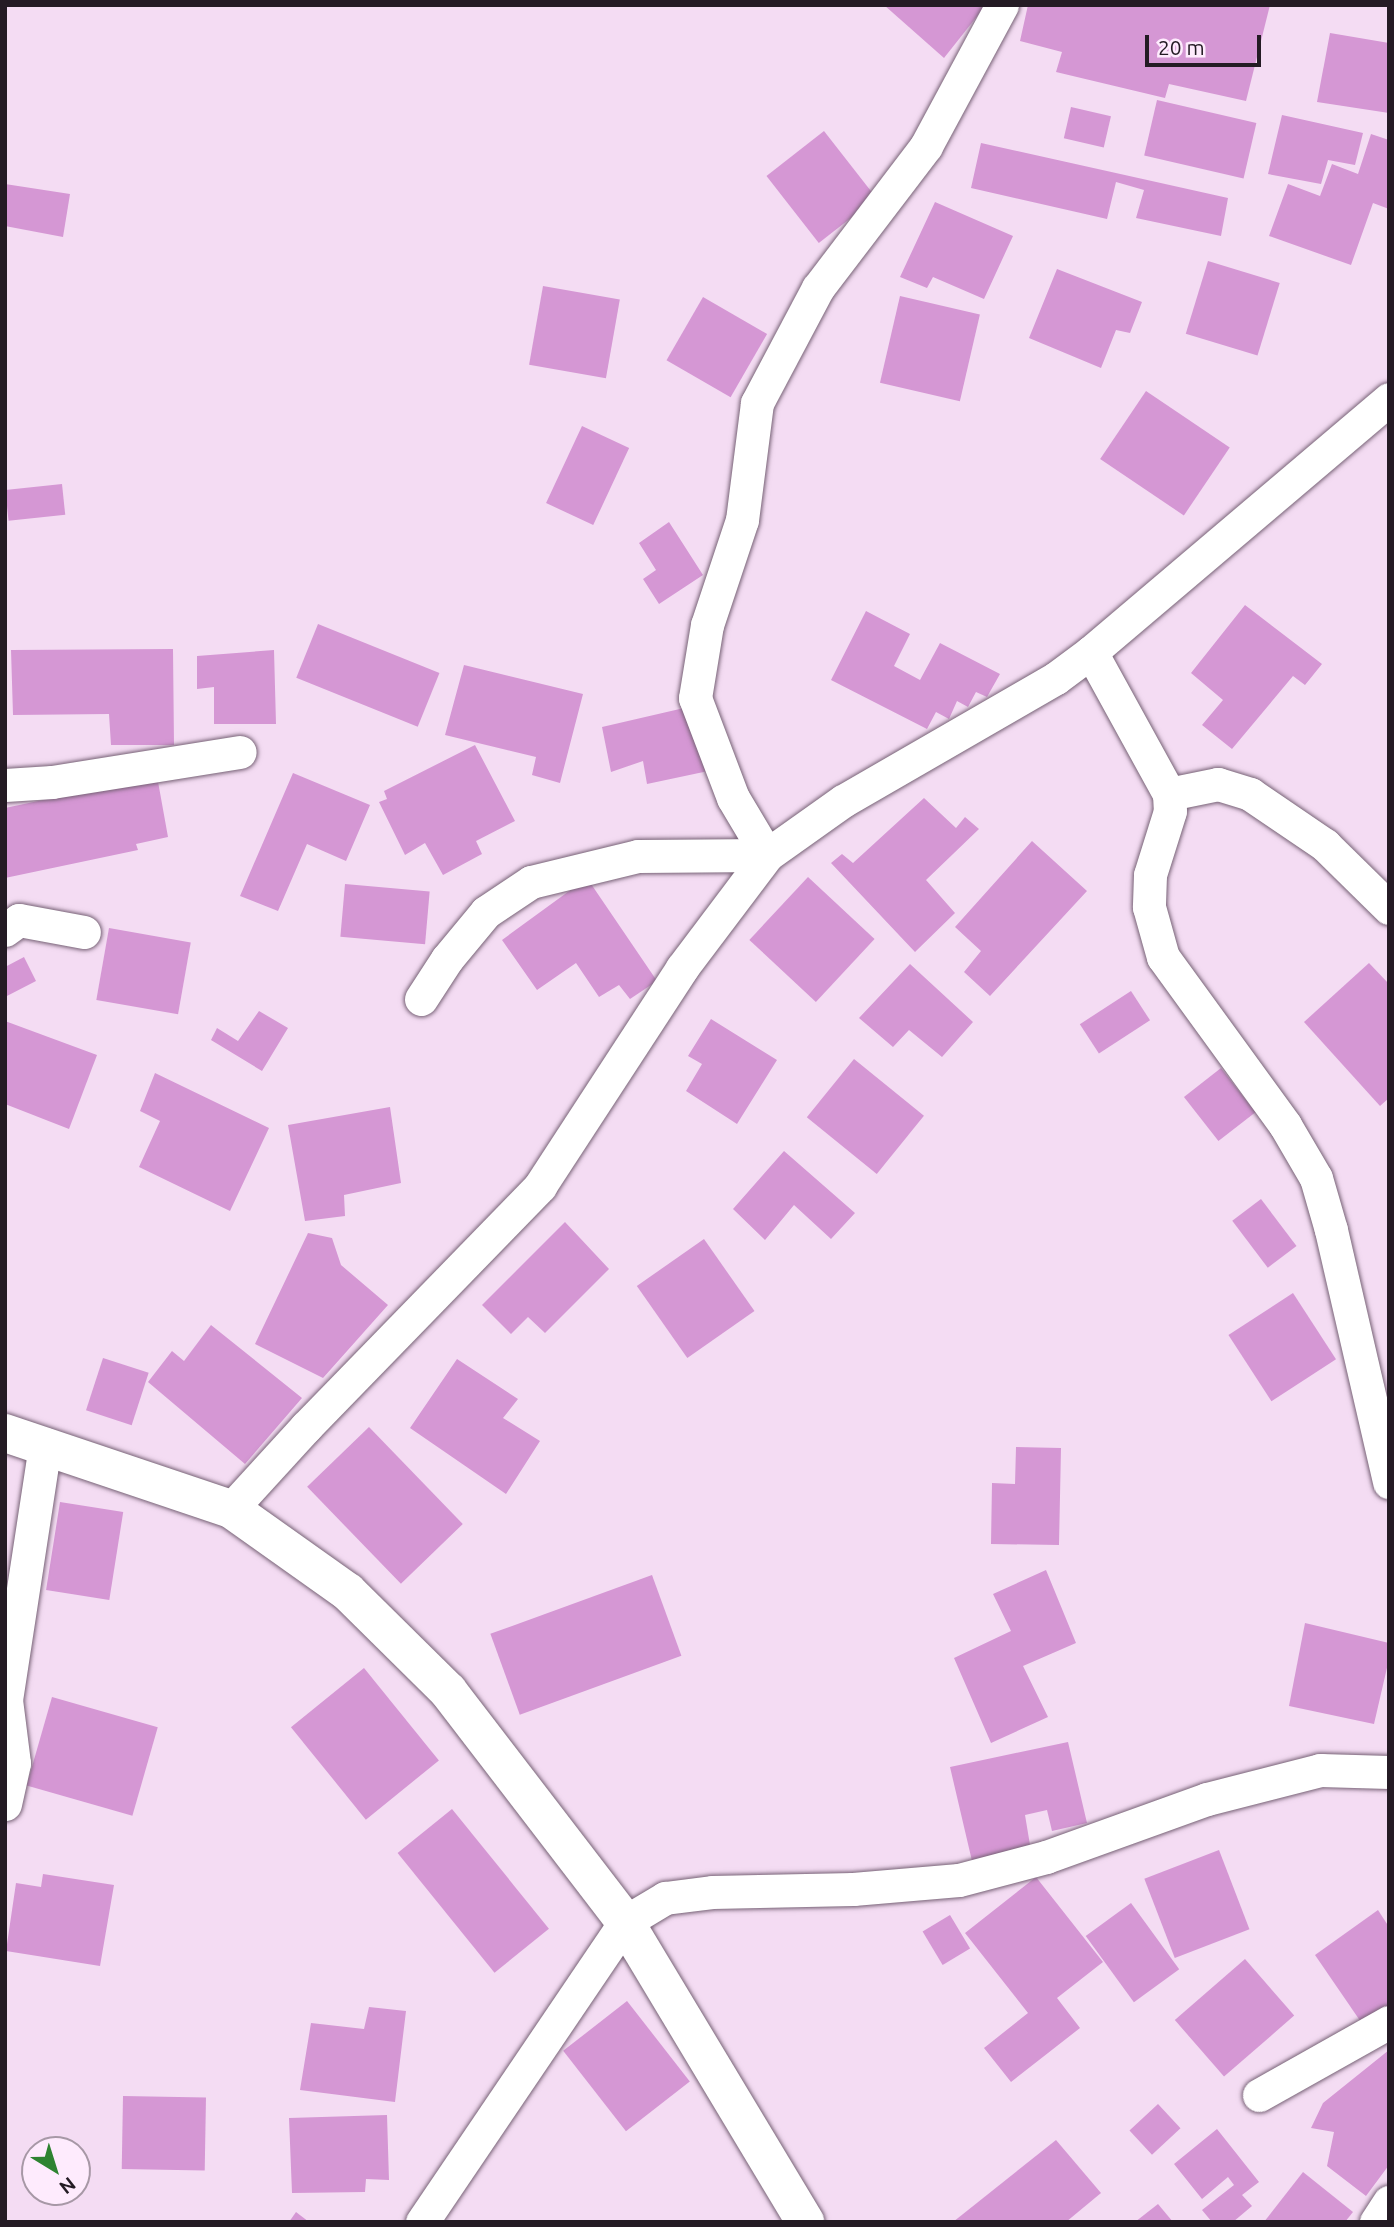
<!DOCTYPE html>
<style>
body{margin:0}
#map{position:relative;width:1394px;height:2227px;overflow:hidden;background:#f4dcf3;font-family:Ubuntu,sans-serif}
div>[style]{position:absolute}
.building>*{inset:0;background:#d597d4;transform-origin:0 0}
.roads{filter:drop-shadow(0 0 2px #776276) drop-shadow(0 0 2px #776276)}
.minor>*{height:33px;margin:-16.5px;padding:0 16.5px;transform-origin:16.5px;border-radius:16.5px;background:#fff}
.tertiary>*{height:38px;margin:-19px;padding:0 19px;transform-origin:19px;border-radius:19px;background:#fff}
span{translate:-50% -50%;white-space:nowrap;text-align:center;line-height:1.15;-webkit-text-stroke:5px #feebfd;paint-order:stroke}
.frame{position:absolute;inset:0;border:7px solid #241b24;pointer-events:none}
.north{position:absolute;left:21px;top:2136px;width:70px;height:70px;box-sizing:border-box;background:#feebfd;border:2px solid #a798a6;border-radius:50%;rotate:142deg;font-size:19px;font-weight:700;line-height:28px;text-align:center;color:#241b24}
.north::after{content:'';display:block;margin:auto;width:24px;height:32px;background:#2e8331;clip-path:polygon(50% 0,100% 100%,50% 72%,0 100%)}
.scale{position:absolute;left:1145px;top:35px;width:116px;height:32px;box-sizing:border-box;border:4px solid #241b24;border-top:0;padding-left:9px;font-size:21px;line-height:24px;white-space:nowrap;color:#241b24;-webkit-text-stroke:5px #feebfd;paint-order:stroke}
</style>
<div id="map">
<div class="building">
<i style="clip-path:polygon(884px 5px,986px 5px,944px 58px)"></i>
<i style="clip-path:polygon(1028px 5px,1270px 5px,1246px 101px,1169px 84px,1165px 98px,1056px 72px,1062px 52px,1020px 41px)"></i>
<i style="clip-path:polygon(1330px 33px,1389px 43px,1389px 113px,1317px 102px)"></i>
<i style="left:1157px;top:100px;width:102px;height:57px;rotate:13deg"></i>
<i style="left:1071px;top:107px;width:41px;height:32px;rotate:13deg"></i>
<i style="clip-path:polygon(1282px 115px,1363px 133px,1355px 165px,1328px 160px,1321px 184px,1268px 174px)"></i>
<i style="left:824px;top:131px;width:85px;height:73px;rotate:52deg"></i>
<i style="clip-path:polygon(1371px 134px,1389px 140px,1389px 209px,1373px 203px,1351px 265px,1269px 236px,1288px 184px,1320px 196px,1332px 164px,1358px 174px)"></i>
<i style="clip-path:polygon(981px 143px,1228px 198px,1221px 236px,1136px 218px,1144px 190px,1116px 182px,1107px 219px,971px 188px)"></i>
<i style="clip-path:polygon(5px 184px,70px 194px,63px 237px,5px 226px)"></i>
<i style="clip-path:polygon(935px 202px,1013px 236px,984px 299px,933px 277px,927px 288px,900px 277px)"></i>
<i style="left:1208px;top:261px;width:75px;height:76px;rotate:17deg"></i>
<i style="clip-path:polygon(1057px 269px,1142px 302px,1130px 333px,1116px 330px,1101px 368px,1029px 338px)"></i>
<i style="left:543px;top:286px;width:78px;height:80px;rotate:10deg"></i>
<i style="left:900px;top:296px;width:82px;height:89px;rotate:13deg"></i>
<i style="left:703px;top:297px;width:74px;height:73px;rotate:30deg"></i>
<i style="left:1146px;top:391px;width:101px;height:82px;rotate:34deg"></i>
<i style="left:582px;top:426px;width:52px;height:85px;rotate:25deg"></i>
<i style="left:62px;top:484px;width:31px;height:57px;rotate:84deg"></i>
<i style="clip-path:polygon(669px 522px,703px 575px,659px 604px,643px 579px,656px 570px,639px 543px)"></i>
<i style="clip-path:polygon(1245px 605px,1322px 664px,1305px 685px,1293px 676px,1232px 749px,1202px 725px,1223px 700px,1191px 673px)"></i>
<i style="clip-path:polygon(866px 611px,910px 634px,894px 666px,920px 680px,940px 643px,1000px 674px,987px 697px,976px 692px,968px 707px,957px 701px,949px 719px,936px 712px,927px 729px,831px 680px)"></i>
<i style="left:318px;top:624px;width:131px;height:58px;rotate:22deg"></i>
<i style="clip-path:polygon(173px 649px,174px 745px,111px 745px,109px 714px,13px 715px,11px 650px)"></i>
<i style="clip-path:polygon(274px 650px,276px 724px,214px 724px,214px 687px,197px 689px,197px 656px)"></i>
<i style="clip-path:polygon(464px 665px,583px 694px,560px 783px,532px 775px,536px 757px,445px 735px)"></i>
<i style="clip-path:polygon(697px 705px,713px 770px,647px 784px,643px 761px,611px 772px,602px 727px)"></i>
<i style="clip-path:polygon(475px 745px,515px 821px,476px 841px,482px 854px,443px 875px,425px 843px,405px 855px,379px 802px,387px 799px,384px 791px)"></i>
<i style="clip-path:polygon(293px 773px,370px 805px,346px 861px,307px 844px,278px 911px,240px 896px)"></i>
<i style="clip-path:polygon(157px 776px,168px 837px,136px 844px,138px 850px,5px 878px,5px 808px)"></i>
<i style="clip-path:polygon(924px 798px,956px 828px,965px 817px,979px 829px,926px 880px,955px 913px,915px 952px,831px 863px,842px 854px,853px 863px)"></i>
<i style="clip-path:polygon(1032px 841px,1087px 891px,990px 996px,964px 972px,981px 951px,955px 927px)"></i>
<i style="left:808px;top:877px;width:91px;height:86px;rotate:43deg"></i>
<i style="clip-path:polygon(587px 878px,657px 981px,630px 999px,619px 985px,599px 997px,576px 963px,537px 990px,502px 940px)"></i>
<i style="left:345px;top:884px;width:85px;height:53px;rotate:5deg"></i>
<i style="left:109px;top:928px;width:83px;height:73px;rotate:10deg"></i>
<i style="clip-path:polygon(24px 957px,36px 981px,5px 997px,5px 967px)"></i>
<i style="clip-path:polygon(1369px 963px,1389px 984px,1389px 1098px,1380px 1106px,1304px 1022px)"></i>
<i style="clip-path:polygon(910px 964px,973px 1022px,942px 1057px,909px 1030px,893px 1047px,859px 1018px)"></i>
<i style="left:1131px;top:991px;width:35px;height:61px;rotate:57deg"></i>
<i style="clip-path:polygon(259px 1011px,288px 1028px,262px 1071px,211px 1040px,217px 1028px,238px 1041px)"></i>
<i style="clip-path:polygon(711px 1019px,777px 1060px,737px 1124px,686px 1091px,702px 1064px,688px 1056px)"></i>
<i style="clip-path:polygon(5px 1021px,97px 1055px,69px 1129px,5px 1104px)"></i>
<i style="left:854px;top:1059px;width:90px;height:75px;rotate:39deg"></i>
<i style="left:1221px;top:1068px;width:56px;height:47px;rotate:52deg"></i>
<i style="clip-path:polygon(155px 1073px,269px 1128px,230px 1211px,139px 1167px,160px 1121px,140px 1111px)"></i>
<i style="clip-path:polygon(390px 1107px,401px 1183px,344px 1195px,345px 1216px,305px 1221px,288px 1125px)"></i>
<i style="clip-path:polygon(784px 1151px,855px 1213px,831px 1239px,794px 1205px,765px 1240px,733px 1209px)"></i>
<i style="left:1261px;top:1199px;width:59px;height:36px;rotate:53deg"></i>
<i style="clip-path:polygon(565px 1222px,609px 1269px,545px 1333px,528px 1317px,511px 1334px,482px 1305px)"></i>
<i style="clip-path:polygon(308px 1233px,332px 1238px,341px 1265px,388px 1305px,323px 1378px,255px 1344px)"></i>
<i style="left:704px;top:1239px;width:88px;height:82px;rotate:55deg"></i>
<i style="left:1293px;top:1293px;width:79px;height:77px;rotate:57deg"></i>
<i style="clip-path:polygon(211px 1325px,302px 1398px,245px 1464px,148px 1382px,172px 1351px,184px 1361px)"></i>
<i style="left:103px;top:1358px;width:48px;height:55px;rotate:18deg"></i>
<i style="clip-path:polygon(457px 1359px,518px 1399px,503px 1418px,540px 1441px,506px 1494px,410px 1428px)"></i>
<i style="left:369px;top:1427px;width:135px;height:86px;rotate:46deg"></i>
<i style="clip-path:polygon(1016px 1447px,1061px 1448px,1059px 1545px,991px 1544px,992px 1483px,1015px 1484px)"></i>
<i style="left:60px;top:1502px;width:64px;height:89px;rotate:9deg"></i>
<i style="clip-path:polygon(1046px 1570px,1076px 1643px,1023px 1666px,1048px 1717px,991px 1743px,954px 1658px,1011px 1631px,993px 1594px)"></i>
<i style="left:652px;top:1575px;width:86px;height:172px;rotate:70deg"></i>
<i style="clip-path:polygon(1305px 1623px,1389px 1643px,1389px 1659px,1374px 1724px,1289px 1706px)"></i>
<i style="left:364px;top:1668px;width:119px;height:94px;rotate:51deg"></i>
<i style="left:52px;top:1697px;width:110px;height:92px;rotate:16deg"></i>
<i style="clip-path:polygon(1068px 1742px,1087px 1823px,1052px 1831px,1047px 1810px,1025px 1815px,1030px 1845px,972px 1861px,950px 1767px)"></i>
<i style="left:452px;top:1809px;width:154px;height:70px;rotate:51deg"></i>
<i style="left:1219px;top:1850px;width:85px;height:80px;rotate:69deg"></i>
<i style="clip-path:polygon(43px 1874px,114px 1885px,100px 1966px,6px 1951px,16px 1883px,41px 1887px)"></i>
<i style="clip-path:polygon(1036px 1877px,1103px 1962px,1057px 1998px,1080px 2028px,1011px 2082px,984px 2048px,1028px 2013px,965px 1933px)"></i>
<i style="left:1131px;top:1903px;width:82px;height:56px;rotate:54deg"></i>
<i style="clip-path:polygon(1378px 1910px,1389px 1927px,1389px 2008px,1363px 2025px,1315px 1955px)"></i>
<i style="left:950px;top:1915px;width:39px;height:32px;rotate:59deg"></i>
<i style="left:1245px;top:1959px;width:75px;height:93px;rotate:49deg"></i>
<i style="left:627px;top:2001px;width:102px;height:81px;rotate:52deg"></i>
<i style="clip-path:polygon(369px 2007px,406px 2011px,395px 2102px,300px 2090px,311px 2023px,364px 2029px)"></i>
<i style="clip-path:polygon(1389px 2050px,1389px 2165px,1366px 2196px,1327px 2166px,1334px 2132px,1311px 2128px,1323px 2103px)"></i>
<i style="left:123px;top:2096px;width:83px;height:73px;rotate:1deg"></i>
<i style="left:1158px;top:2104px;width:33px;height:39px;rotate:47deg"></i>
<i style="clip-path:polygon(387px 2115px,389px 2180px,366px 2179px,365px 2192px,292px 2193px,289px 2118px)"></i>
<i style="clip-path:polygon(1217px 2129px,1259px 2182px,1242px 2195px,1252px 2206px,1233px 2222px,1212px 2222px,1202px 2210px,1234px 2185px,1228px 2177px,1202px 2199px,1174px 2164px)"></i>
<i style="clip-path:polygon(1056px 2140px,1101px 2193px,1066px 2222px,953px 2222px)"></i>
<i style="clip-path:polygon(1303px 2172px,1353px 2212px,1345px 2222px,1264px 2222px)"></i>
<i style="clip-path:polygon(1158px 2204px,1173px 2222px,1135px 2222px)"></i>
<i style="clip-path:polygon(296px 2212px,309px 2222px,289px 2222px)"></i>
</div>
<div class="roads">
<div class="minor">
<i style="left:1091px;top:652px;width:162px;rotate:61.2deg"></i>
<i style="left:1169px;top:794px;width:17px;rotate:87deg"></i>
<i style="left:1170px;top:811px;width:67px;rotate:107.4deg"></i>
<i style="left:1150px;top:875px;width:32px;rotate:92deg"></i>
<i style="left:1149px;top:907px;width:52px;rotate:74.4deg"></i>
<i style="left:1163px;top:957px;width:208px;rotate:54deg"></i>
<i style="left:1285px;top:1125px;width:61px;rotate:59.7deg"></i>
<i style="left:1316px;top:1178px;width:54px;rotate:73.9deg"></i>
<i style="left:1331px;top:1230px;width:259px;rotate:77deg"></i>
<i style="left:5px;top:785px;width:47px;rotate:-3.7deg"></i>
<i style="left:52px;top:782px;width:190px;rotate:-9.1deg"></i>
<i style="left:1169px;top:794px;width:50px;rotate:-11.5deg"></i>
<i style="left:1218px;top:784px;width:34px;rotate:17deg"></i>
<i style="left:1250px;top:794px;width:91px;rotate:34.2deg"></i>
<i style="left:1325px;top:845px;width:90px;rotate:44.5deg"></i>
<i style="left:767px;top:855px;width:66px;rotate:-120.8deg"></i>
<i style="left:733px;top:798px;width:107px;rotate:-110.8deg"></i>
<i style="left:695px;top:698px;width:74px;rotate:-80.7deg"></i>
<i style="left:707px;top:625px;width:111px;rotate:-71.6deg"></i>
<i style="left:742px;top:520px;width:118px;rotate:-82.7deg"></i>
<i style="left:757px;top:403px;width:130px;rotate:-62.1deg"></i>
<i style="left:818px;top:288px;width:178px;rotate:-52.7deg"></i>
<i style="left:926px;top:146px;width:160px;rotate:-61.7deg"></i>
<i style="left:5px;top:930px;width:17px;rotate:-36deg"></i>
<i style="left:19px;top:920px;width:66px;rotate:10.5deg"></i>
<i style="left:421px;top:999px;width:48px;rotate:-57deg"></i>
<i style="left:447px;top:959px;width:61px;rotate:-50.3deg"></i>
<i style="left:486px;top:912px;width:54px;rotate:-33.7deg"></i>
<i style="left:531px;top:882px;width:110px;rotate:-13.7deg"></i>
<i style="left:638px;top:856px;width:129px;rotate:-0.4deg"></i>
<i style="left:231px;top:1509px;width:111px;rotate:-47.6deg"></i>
<i style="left:306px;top:1427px;width:336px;rotate:-45.8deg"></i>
<i style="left:540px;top:1186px;width:260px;rotate:-56.9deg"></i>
<i style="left:682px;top:968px;width:141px;rotate:-53deg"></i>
<i style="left:767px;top:855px;width:93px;rotate:-35.4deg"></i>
<i style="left:843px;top:801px;width:246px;rotate:-30deg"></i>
<i style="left:1056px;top:678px;width:44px;rotate:-36.6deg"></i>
<i style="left:1091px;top:652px;width:391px;rotate:-40.3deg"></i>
<i style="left:5px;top:1804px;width:42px;rotate:-77.6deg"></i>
<i style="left:14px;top:1763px;width:64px;rotate:-97.2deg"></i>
<i style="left:6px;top:1700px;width:259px;rotate:-81.3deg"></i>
<i style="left:1259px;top:2095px;width:149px;rotate:-29.3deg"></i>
<i style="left:422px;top:2222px;width:362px;rotate:-55.9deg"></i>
<i style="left:625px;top:1922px;width:47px;rotate:-31deg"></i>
<i style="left:665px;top:1898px;width:47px;rotate:-7.3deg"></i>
<i style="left:712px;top:1892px;width:141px;rotate:-1.2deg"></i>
<i style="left:853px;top:1889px;width:106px;rotate:-4.9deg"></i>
<i style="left:959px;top:1880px;width:90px;rotate:-14.8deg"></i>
<i style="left:1046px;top:1857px;width:171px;rotate:-19.8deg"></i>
<i style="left:1207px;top:1799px;width:117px;rotate:-14.4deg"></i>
<i style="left:1320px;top:1770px;width:69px;rotate:1.7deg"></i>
<i style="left:1376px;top:2222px;width:24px;rotate:-57deg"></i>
</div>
<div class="tertiary">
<i style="left:5px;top:1433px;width:238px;rotate:18.6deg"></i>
<i style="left:231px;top:1509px;width:143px;rotate:35.4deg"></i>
<i style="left:348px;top:1592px;width:141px;rotate:44.7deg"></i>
<i style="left:448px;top:1691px;width:291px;rotate:52.5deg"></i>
<i style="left:625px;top:1922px;width:350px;rotate:59deg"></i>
</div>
</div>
<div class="frame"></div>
<div class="north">N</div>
<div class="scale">20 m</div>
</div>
